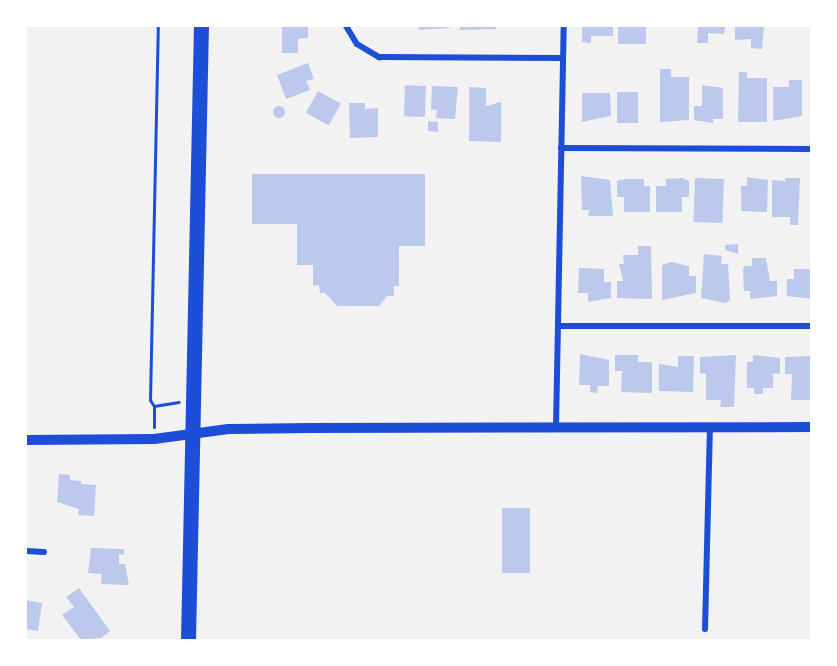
<!DOCTYPE html>
<style>
body{margin:0}
#map{position:relative;width:837px;height:666px;overflow:hidden;background:#f2f2f2;font-family:"Nunito Sans",sans-serif}
div>[style]{position:absolute}
.building>*{inset:0;background:#bdc9ec;transform-origin:0 0}
.round{border-radius:50%}
.path>*{height:3px;margin:-1.5px;padding:0 1.5px;transform-origin:1.5px;border-radius:1.5px;background:#1d4ed8}
.minor>*{height:6px;margin:-3px;padding:0 3px;transform-origin:3px;border-radius:3px;background:#1d4ed8}
.tertiary>*{height:10px;margin:-5px;padding:0 5px;transform-origin:5px;border-radius:5px;background:#1d4ed8}
.primary>*{height:15px;margin:-7.5px;padding:0 7.5px;transform-origin:7.5px;border-radius:7.5px;background:#1d4ed8}
span{translate:-50% -50%;white-space:nowrap;text-align:center;line-height:1.15;-webkit-text-stroke:4.5px #fff;paint-order:stroke}
.frame{position:absolute;inset:0;border:27px solid #fff;pointer-events:none}
</style>
<div id="map">
<div class="building">
<i style="clip-path:polygon(282px 26px,308px 26px,308px 38px,298px 39px,298px 53px,282px 53px)"></i>
<i style="clip-path:polygon(419px 26px,449px 26px,449px 28px,419px 30px)"></i>
<i style="clip-path:polygon(460px 26px,496px 26px,496px 29px,460px 30px)"></i>
<i style="clip-path:polygon(582px 26px,613px 26px,613px 36px,591px 36px,591px 43px,582px 42px)"></i>
<i style="left:618px;top:26px;width:28px;height:18px"></i>
<i style="clip-path:polygon(698px 26px,725px 26px,724px 34px,708px 33px,708px 43px,697px 43px)"></i>
<i style="clip-path:polygon(735px 26px,764px 26px,762px 49px,751px 48px,751px 39px,735px 40px)"></i>
<i style="clip-path:polygon(308px 63px,314px 79px,306px 81px,310px 90px,286px 99px,277px 75px)"></i>
<i style="clip-path:polygon(660px 69px,671px 69px,671px 77px,689px 77px,689px 120px,660px 122px)"></i>
<i style="clip-path:polygon(739px 72px,747px 72px,747px 78px,767px 78px,767px 122px,738px 122px)"></i>
<i style="clip-path:polygon(789px 80px,802px 80px,802px 116px,773px 121px,773px 87px,789px 87px)"></i>
<i style="clip-path:polygon(702px 85px,723px 88px,723px 119px,713px 119px,713px 123px,694px 120px,694px 106px,702px 106px)"></i>
<i style="left:426px;top:86px;width:31px;height:21px;rotate:92deg"></i>
<i style="clip-path:polygon(432px 86px,458px 87px,455px 119px,436px 118px,437px 110px,431px 109px)"></i>
<i style="clip-path:polygon(469px 87px,486px 88px,486px 106px,501px 102px,501px 142px,469px 141px)"></i>
<i style="left:318px;top:91px;width:26px;height:25px;rotate:29deg"></i>
<i style="left:617px;top:92px;width:21px;height:31px"></i>
<i style="clip-path:polygon(582px 93px,610px 93px,611px 116px,582px 122px)"></i>
<i style="clip-path:polygon(349px 103px,365px 103px,365px 109px,378px 108px,378px 137px,350px 138px)"></i>
<i class="round" style="left:273px;top:106px;width:12px;height:12px"></i>
<i style="clip-path:polygon(428px 121px,438px 122px,438px 132px,428px 131px)"></i>
<i style="clip-path:polygon(252px 174px,425px 174px,425px 246px,399px 246px,399px 286px,394px 286px,394px 296px,387px 296px,379px 306px,337px 306px,325px 293px,320px 293px,319px 285px,313px 286px,313px 265px,297px 265px,297px 224px,252px 224px)"></i>
<i style="clip-path:polygon(581px 176px,610px 180px,613px 216px,588px 216px,589px 210px,582px 210px)"></i>
<i style="clip-path:polygon(747px 177px,768px 180px,767px 212px,741px 211px,741px 186px,747px 186px)"></i>
<i style="clip-path:polygon(682px 178px,689px 181px,689px 197px,682px 197px,682px 212px,656px 212px,656px 186px,666px 186px,666px 179px)"></i>
<i style="left:695px;top:178px;width:29px;height:44px;rotate:2deg"></i>
<i style="clip-path:polygon(785px 178px,800px 178px,798px 225px,790px 225px,790px 217px,772px 217px,772px 180px,785px 181px)"></i>
<i style="clip-path:polygon(625px 179px,644px 179px,644px 186px,650px 186px,650px 212px,624px 212px,624px 197px,617px 197px,617px 181px)"></i>
<i style="clip-path:polygon(738px 244px,738px 254px,725px 250px,725px 245px)"></i>
<i style="clip-path:polygon(638px 246px,651px 246px,652px 299px,617px 298px,617px 281px,623px 281px,619px 264px,624px 264px,623px 255px,638px 255px)"></i>
<i style="clip-path:polygon(704px 254px,722px 256px,721px 264px,728px 264px,730px 300px,725px 303px,701px 298px)"></i>
<i style="clip-path:polygon(752px 258px,766px 258px,770px 281px,777px 281px,777px 296px,750px 299px,750px 291px,744px 291px,743px 270px,745px 266px,752px 266px)"></i>
<i style="clip-path:polygon(671px 262px,689px 266px,689px 276px,696px 276px,696px 293px,662px 300px,662px 265px)"></i>
<i style="clip-path:polygon(579px 268px,604px 269px,604px 282px,611px 282px,611px 298px,588px 302px,588px 293px,578px 293px)"></i>
<i style="clip-path:polygon(794px 269px,812px 269px,812px 299px,787px 296px,787px 279px,794px 279px)"></i>
<i style="clip-path:polygon(580px 354px,609px 360px,609px 386px,598px 386px,597px 393px,590px 392px,590px 385px,579px 385px)"></i>
<i style="clip-path:polygon(615px 355px,638px 355px,638px 362px,652px 362px,652px 393px,621px 392px,622px 371px,615px 371px)"></i>
<i style="clip-path:polygon(736px 355px,734px 407px,720px 407px,721px 400px,706px 400px,706px 374px,700px 373px,700px 357px)"></i>
<i style="clip-path:polygon(753px 355px,780px 358px,780px 374px,773px 373px,773px 388px,763px 388px,763px 394px,754px 394px,754px 388px,747px 388px,747px 362px,753px 362px)"></i>
<i style="clip-path:polygon(678px 356px,694px 356px,693px 392px,659px 391px,659px 364px,678px 367px)"></i>
<i style="clip-path:polygon(812px 356px,812px 400px,791px 400px,792px 374px,785px 374px,785px 357px)"></i>
<i style="clip-path:polygon(59px 474px,70px 475px,70px 480px,81px 481px,81px 484px,96px 485px,94px 516px,78px 515px,79px 509px,57px 502px)"></i>
<i style="left:502px;top:508px;width:28px;height:65px"></i>
<i style="clip-path:polygon(91px 548px,124px 549px,124px 555px,119px 554px,119px 564px,125px 564px,129px 585px,101px 584px,102px 574px,88px 573px)"></i>
<i style="clip-path:polygon(79px 588px,110px 631px,101px 638px,81px 640px,62px 615px,74px 607px,66px 597px)"></i>
<i style="clip-path:polygon(26px 600px,42px 603px,38px 631px,26px 629px)"></i>
</div>
<div class="path">
<i style="left:154px;top:406px;width:25px;rotate:-9deg"></i>
<i style="left:154px;top:427px;width:21px;rotate:-90deg"></i>
<i style="left:154px;top:406px;width:7px;rotate:-124deg"></i>
<i style="left:150px;top:400px;width:374px;rotate:-88.8deg"></i>
</div>
<div class="minor">
<i style="left:346px;top:26px;width:21px;rotate:59deg"></i>
<i style="left:357px;top:44px;width:26px;rotate:31deg"></i>
<i style="left:379px;top:57px;width:183px;rotate:0.3deg"></i>
<i style="left:561px;top:148px;width:251px;rotate:0.2deg"></i>
<i style="left:558px;top:326px;width:254px"></i>
<i style="left:556px;top:427px;width:401px;rotate:-88.9deg"></i>
<i style="left:26px;top:551px;width:18px;rotate:3deg"></i>
<i style="left:705px;top:629px;width:202px;rotate:-88.6deg"></i>
</div>
<div class="tertiary">
<i style="left:26px;top:440px;width:128px;rotate:-0.4deg"></i>
<i style="left:154px;top:439px;width:75px;rotate:-7.7deg"></i>
<i style="left:228px;top:429px;width:82px;rotate:-0.7deg"></i>
<i style="left:310px;top:428px;width:502px;rotate:-0.11deg"></i>
</div>
<div class="primary">
<i style="left:188px;top:640px;width:614px;rotate:-88.79deg"></i>
</div>
<div class="frame"></div>
</div>
